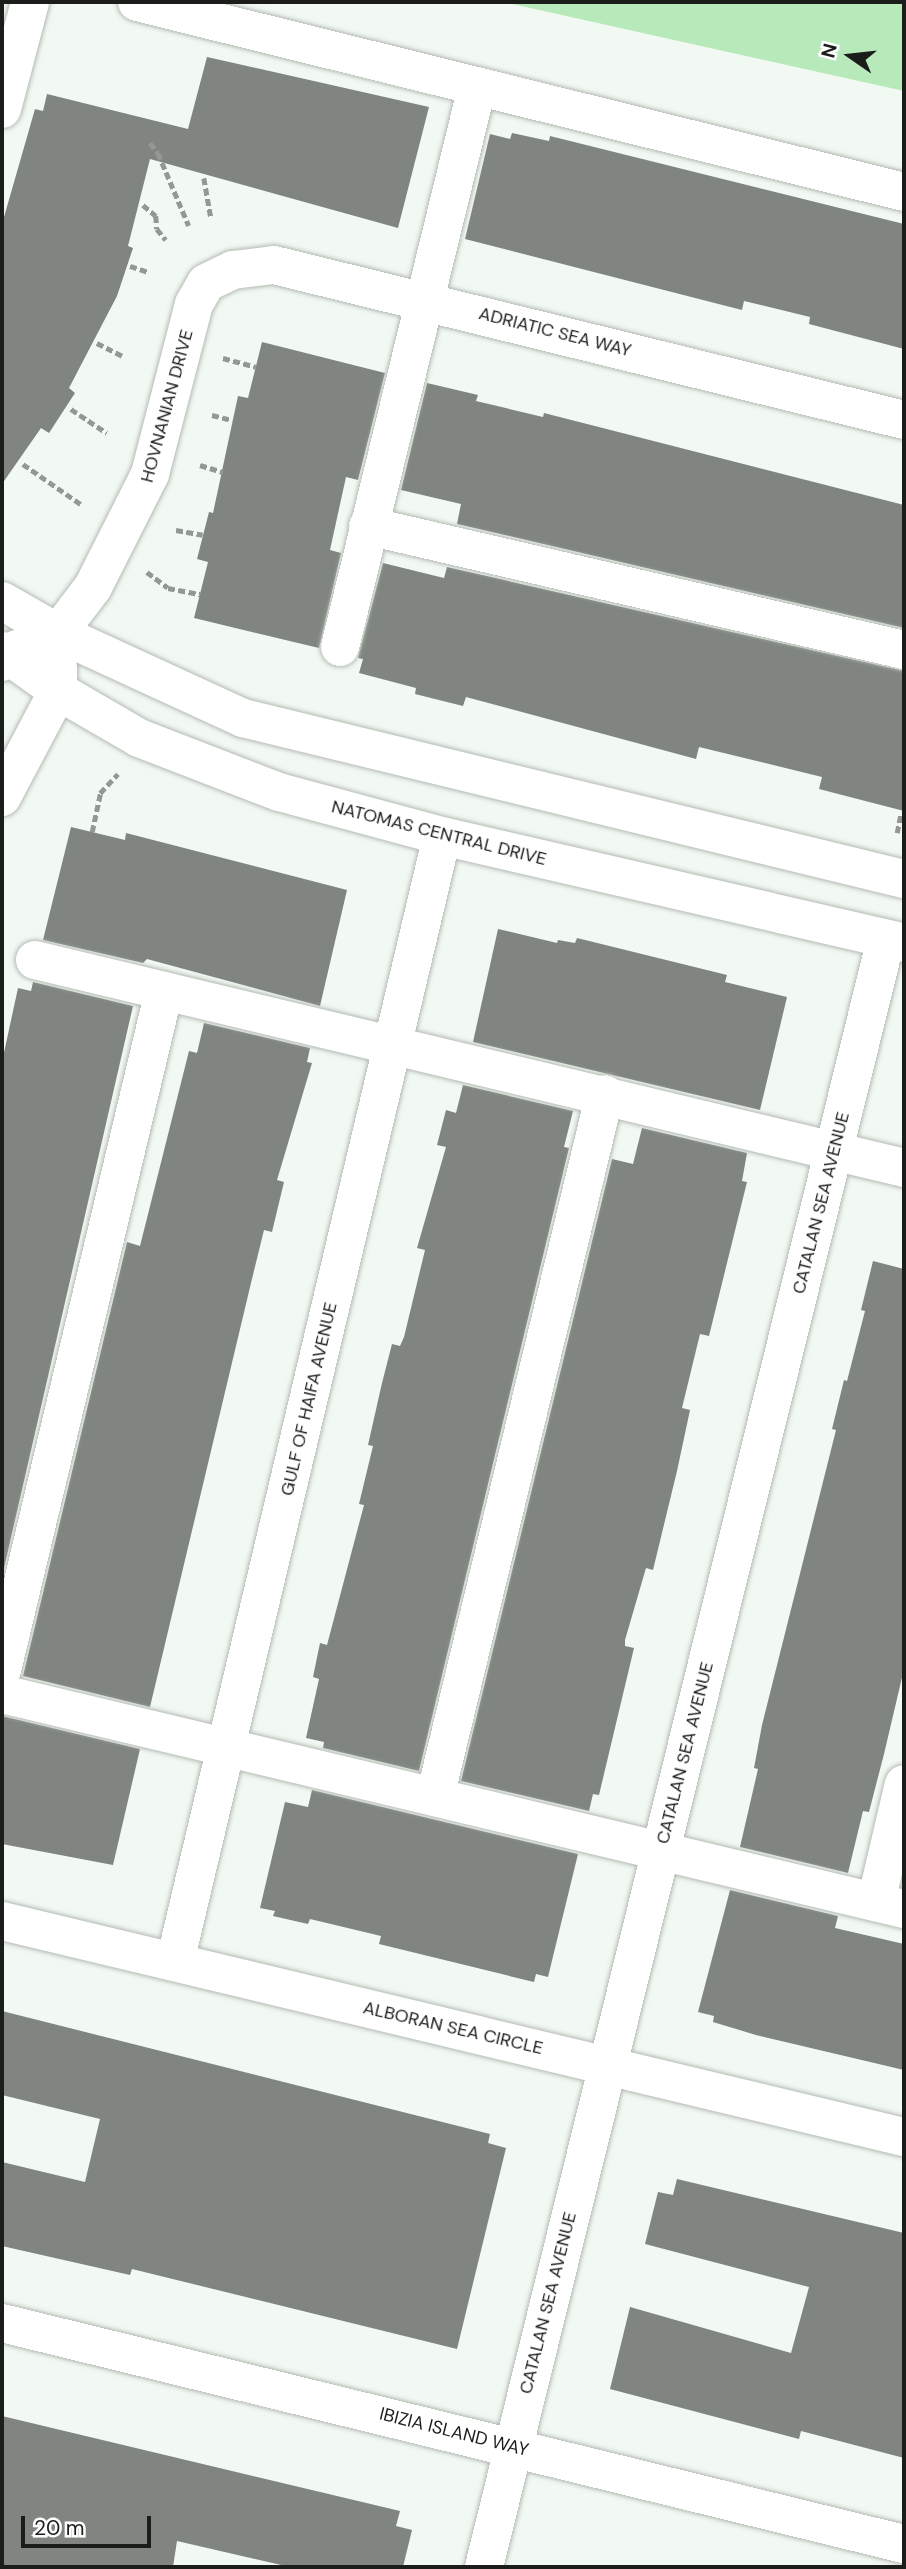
<!DOCTYPE html>
<style>
body{margin:0}
#map{position:relative;width:906px;height:2569px;overflow:hidden;background:#f2f8f2;font-family:"DM Sans",sans-serif}
div>[style]{position:absolute}
.green>*{inset:0;background:#b7e9ba}
.building>*{inset:0;background:#808580}
.path>*{height:4.5px;margin-top:-2.25px;transform-origin:0;background:repeating-linear-gradient(90deg,#939893 0 7px,transparent 0 10.5px)}
.roads{filter:drop-shadow(0 0 2px #b4bab4) drop-shadow(0 0 2px #b4bab4)}
.minor>*{height:38px;margin:-19px;padding:0 19px;transform-origin:19px;border-radius:19px;background:#fff}
span{translate:-50% -50%;white-space:nowrap;text-align:center;line-height:1.15;-webkit-text-stroke:7px #fff;paint-order:stroke}
.street-label{font-size:18px;color:#1b1d1b}
.frame{position:absolute;inset:0;border:4px solid #1b1d1b;pointer-events:none}
.north{position:absolute;left:815px;top:21px;width:70px;height:70px;-webkit-text-stroke:5px #fff;paint-order:stroke;rotate:284deg;font-size:19px;font-weight:700;line-height:28px;text-align:center;color:#1b1d1b}
.north::after{content:'';display:block;margin:auto;width:24px;height:32px;background:#1b1d1b;clip-path:polygon(50% 0,100% 100%,50% 72%,0 100%)}
.scale{position:absolute;left:21px;top:2516px;width:130px;height:32px;box-sizing:border-box;border:4px solid #1b1d1b;border-top:0;padding-left:9px;font-size:21px;line-height:24px;white-space:nowrap;color:#1b1d1b;-webkit-text-stroke:5px #fff;paint-order:stroke}
</style>
<div id="map">
<div class="green">
<i style="clip-path:polygon(503px 2px,904px 2px,904px 91px)"></i>
</div>
<div class="building">
<i style="clip-path:polygon(207px 57px,429px 107px,398px 228px,150px 159px,128px 246px,133px 248px,117px 296px,69px 388px,75px 393px,49px 433px,41px 428px,2px 484px,2px 224px,35px 109px,43px 111px,47px 94px,188px 129px)"></i>
<i style="clip-path:polygon(512px 133px,549px 141px,550px 136px,904px 224px,904px 349px,809px 324px,810px 317px,744px 301px,742px 310px,465px 239px,490px 134px,510px 139px)"></i>
<i style="clip-path:polygon(262px 342px,385px 373px,358px 480px,346px 477px,330px 550px,341px 553px,319px 648px,194px 618px,208px 562px,197px 559px,209px 512px,213px 513px,238px 396px,248px 398px)"></i>
<i style="clip-path:polygon(427px 383px,478px 395px,476px 401px,543px 417px,544px 413px,904px 505px,904px 628px,457px 524px,461px 504px,401px 490px)"></i>
<i style="clip-path:polygon(383px 563px,444px 578px,447px 567px,904px 671px,904px 811px,819px 789px,822px 777px,699px 747px,696px 759px,466px 697px,463px 706px,415px 694px,416px 688px,359px 673px,363px 659px,358px 658px)"></i>
<i style="clip-path:polygon(71px 827px,125px 840px,126px 833px,347px 890px,320px 1006px,147px 959px,143px 963px,43px 940px)"></i>
<i style="clip-path:polygon(498px 929px,557px 943px,558px 940px,575px 943px,577px 938px,727px 975px,725px 982px,787px 997px,760px 1110px,473px 1042px)"></i>
<i style="clip-path:polygon(33px 982px,133px 1006px,2px 1577px,2px 1062px,18px 988px,31px 991px)"></i>
<i style="clip-path:polygon(204px 1023px,310px 1048px,307px 1062px,312px 1063px,277px 1180px,284px 1182px,272px 1232px,264px 1230px,251px 1283px,150px 1707px,23px 1676px,127px 1242px,140px 1246px,189px 1051px,197px 1053px)"></i>
<i style="clip-path:polygon(463px 1085px,573px 1111px,564px 1147px,569px 1148px,419px 1771px,323px 1748px,324px 1742px,306px 1738px,319px 1679px,313px 1677px,320px 1643px,327px 1645px,364px 1505px,359px 1504px,373px 1446px,368px 1445px,382px 1383px,392px 1344px,400px 1346px,404px 1337px,425px 1250px,417px 1248px,446px 1147px,437px 1145px,446px 1110px,456px 1113px)"></i>
<i style="clip-path:polygon(642px 1128px,747px 1153px,742px 1181px,747px 1182px,709px 1336px,700px 1334px,682px 1408px,690px 1410px,677px 1471px,653px 1570px,646px 1568px,625px 1640px,625px 1646px,634px 1648px,599px 1795px,593px 1794px,589px 1811px,461px 1781px,612px 1159px,633px 1164px)"></i>
<i style="clip-path:polygon(873px 1261px,904px 1269px,904px 1669px,884px 1754px,869px 1812px,863px 1811px,848px 1873px,740px 1847px,758px 1769px,754px 1768px,762px 1725px,836px 1430px,832px 1429px,844px 1380px,847px 1381px,865px 1311px,861px 1310px)"></i>
<i style="clip-path:polygon(2px 1716px,140px 1749px,113px 1865px,2px 1844px)"></i>
<i style="clip-path:polygon(312px 1790px,578px 1854px,548px 1977px,536px 1974px,534px 1982px,379px 1944px,381px 1936px,310px 1919px,308px 1924px,273px 1916px,275px 1911px,260px 1908px,285px 1802px,308px 1807px)"></i>
<i style="clip-path:polygon(730px 1890px,838px 1916px,835px 1928px,904px 1944px,904px 2070px,756px 2035px,713px 2022px,714px 2016px,698px 2012px)"></i>
<i style="clip-path:polygon(2px 2011px,490px 2134px,488px 2143px,506px 2148px,457px 2349px,132px 2269px,130px 2275px,2px 2246px,2px 2162px,85px 2182px,100px 2119px,2px 2095px)"></i>
<i style="clip-path:polygon(677px 2179px,904px 2233px,904px 2458px,801px 2431px,799px 2439px,610px 2389px,630px 2307px,791px 2353px,809px 2287px,645px 2244px,658px 2192px,673px 2195px)"></i>
<i style="clip-path:polygon(2px 2416px,400px 2511px,396px 2526px,412px 2530px,403px 2567px,290px 2567px,177px 2541px,173px 2567px,2px 2567px)"></i>
</div>
<div class="path">
<i style="left:150px;top:143px;width:13px;rotate:51deg"></i>
<i style="left:158px;top:153px;width:79px;rotate:67deg"></i>
<i style="left:204px;top:178px;width:39px;rotate:80deg"></i>
<i style="left:143px;top:205px;width:17px;rotate:40deg"></i>
<i style="left:156px;top:216px;width:13px;rotate:86deg"></i>
<i style="left:157px;top:229px;width:14px;rotate:51deg"></i>
<i style="left:130px;top:266px;width:19px;rotate:18deg"></i>
<i style="left:97px;top:343px;width:31px;rotate:27deg"></i>
<i style="left:223px;top:358px;width:34px;rotate:15deg"></i>
<i style="left:71px;top:409px;width:43px;rotate:33.7deg"></i>
<i style="left:212px;top:415px;width:21px;rotate:14deg"></i>
<i style="left:23px;top:464px;width:72px;rotate:34.8deg"></i>
<i style="left:200px;top:465px;width:24px;rotate:17deg"></i>
<i style="left:176px;top:530px;width:27px;rotate:10deg"></i>
<i style="left:147px;top:572px;width:26px;rotate:37deg"></i>
<i style="left:168px;top:588px;width:33px;rotate:11deg"></i>
<i style="left:92px;top:832px;width:40px;rotate:-78deg"></i>
<i style="left:100px;top:793px;width:26px;rotate:-47deg"></i>
<i style="left:897px;top:833px;width:20px;rotate:-79deg"></i>
</div>
<div class="roads">
<div class="minor">
<i style="left:137px;top:2px;width:790px;rotate:13.91deg"></i>
<i style="left:2px;top:109px;width:111px;rotate:-75.3deg"></i>
<i style="left:368px;top:526px;width:550px;rotate:13.03deg"></i>
<i style="left:2px;top:601px;width:64px;rotate:29.7deg"></i>
<i style="left:58px;top:633px;width:204px;rotate:24.7deg"></i>
<i style="left:243px;top:718px;width:680px;rotate:13.69deg"></i>
<i style="left:340px;top:647px;width:577px;rotate:-76.25deg"></i>
<i style="left:2px;top:651px;width:69px;rotate:35.5deg"></i>
<i style="left:58px;top:691px;width:94px;rotate:30.1deg"></i>
<i style="left:139px;top:738px;width:150px;rotate:21.1deg"></i>
<i style="left:279px;top:792px;width:169px;rotate:15.1deg"></i>
<i style="left:442px;top:836px;width:474px;rotate:13deg"></i>
<i style="left:2px;top:662px;width:10px;rotate:-61deg"></i>
<i style="left:7px;top:653px;width:55px;rotate:-21.4deg"></i>
<i style="left:58px;top:633px;width:58px;rotate:-52.7deg"></i>
<i style="left:93px;top:587px;width:127px;rotate:-63.2deg"></i>
<i style="left:150px;top:474px;width:176px;rotate:-75.5deg"></i>
<i style="left:194px;top:304px;width:24px;rotate:-60deg"></i>
<i style="left:206px;top:283px;width:30px;rotate:-26deg"></i>
<i style="left:233px;top:270px;width:41px;rotate:-7deg"></i>
<i style="left:274px;top:265px;width:649px;rotate:13.82deg"></i>
<i style="left:2px;top:797px;width:120px;rotate:-62.2deg"></i>
<i style="left:58px;top:691px;width:24px;rotate:-90deg"></i>
<i style="left:35px;top:960px;width:894px;rotate:13.46deg"></i>
<i style="left:2px;top:1670px;width:698px;rotate:-76.58deg"></i>
<i style="left:2px;top:1694px;width:927px;rotate:13.41deg"></i>
<i style="left:435px;top:1797px;width:723px;rotate:-76.41deg"></i>
<i style="left:876px;top:1902px;width:121px;rotate:-76.7deg"></i>
<i style="left:2px;top:1921px;width:928px;rotate:13.47deg"></i>
<i style="left:175px;top:1962px;width:1157px;rotate:-76.66deg"></i>
<i style="left:2px;top:2323px;width:929px;rotate:13.77deg"></i>
<i style="left:484px;top:2567px;width:1677px;rotate:-76.13deg"></i>
</div>
</div>
<div class="street-label">
<span style="left:555px;top:332px;rotate:14deg">ADRIATIC SEA WAY</span>
<span style="left:167px;top:406px;rotate:-75deg">HOVNANIAN DRIVE</span>
<span style="left:439px;top:833px;rotate:14deg">NATOMAS CENTRAL DRIVE</span>
<span style="left:821px;top:1203px;rotate:-76deg">CATALAN SEA AVENUE</span>
<span style="left:309px;top:1399px;rotate:-77deg">GULF OF HAIFA AVENUE</span>
<span style="left:685px;top:1753px;rotate:-76deg">CATALAN SEA AVENUE</span>
<span style="left:453px;top:2028px;rotate:13deg">ALBORAN SEA CIRCLE</span>
<span style="left:548px;top:2303px;rotate:-76deg">CATALAN SEA AVENUE</span>
<span style="left:454px;top:2432px;rotate:14deg">IBIZIA ISLAND WAY</span>
</div>
<div class="frame"></div>
<div class="north">N</div>
<div class="scale">20 m</div>
</div>
